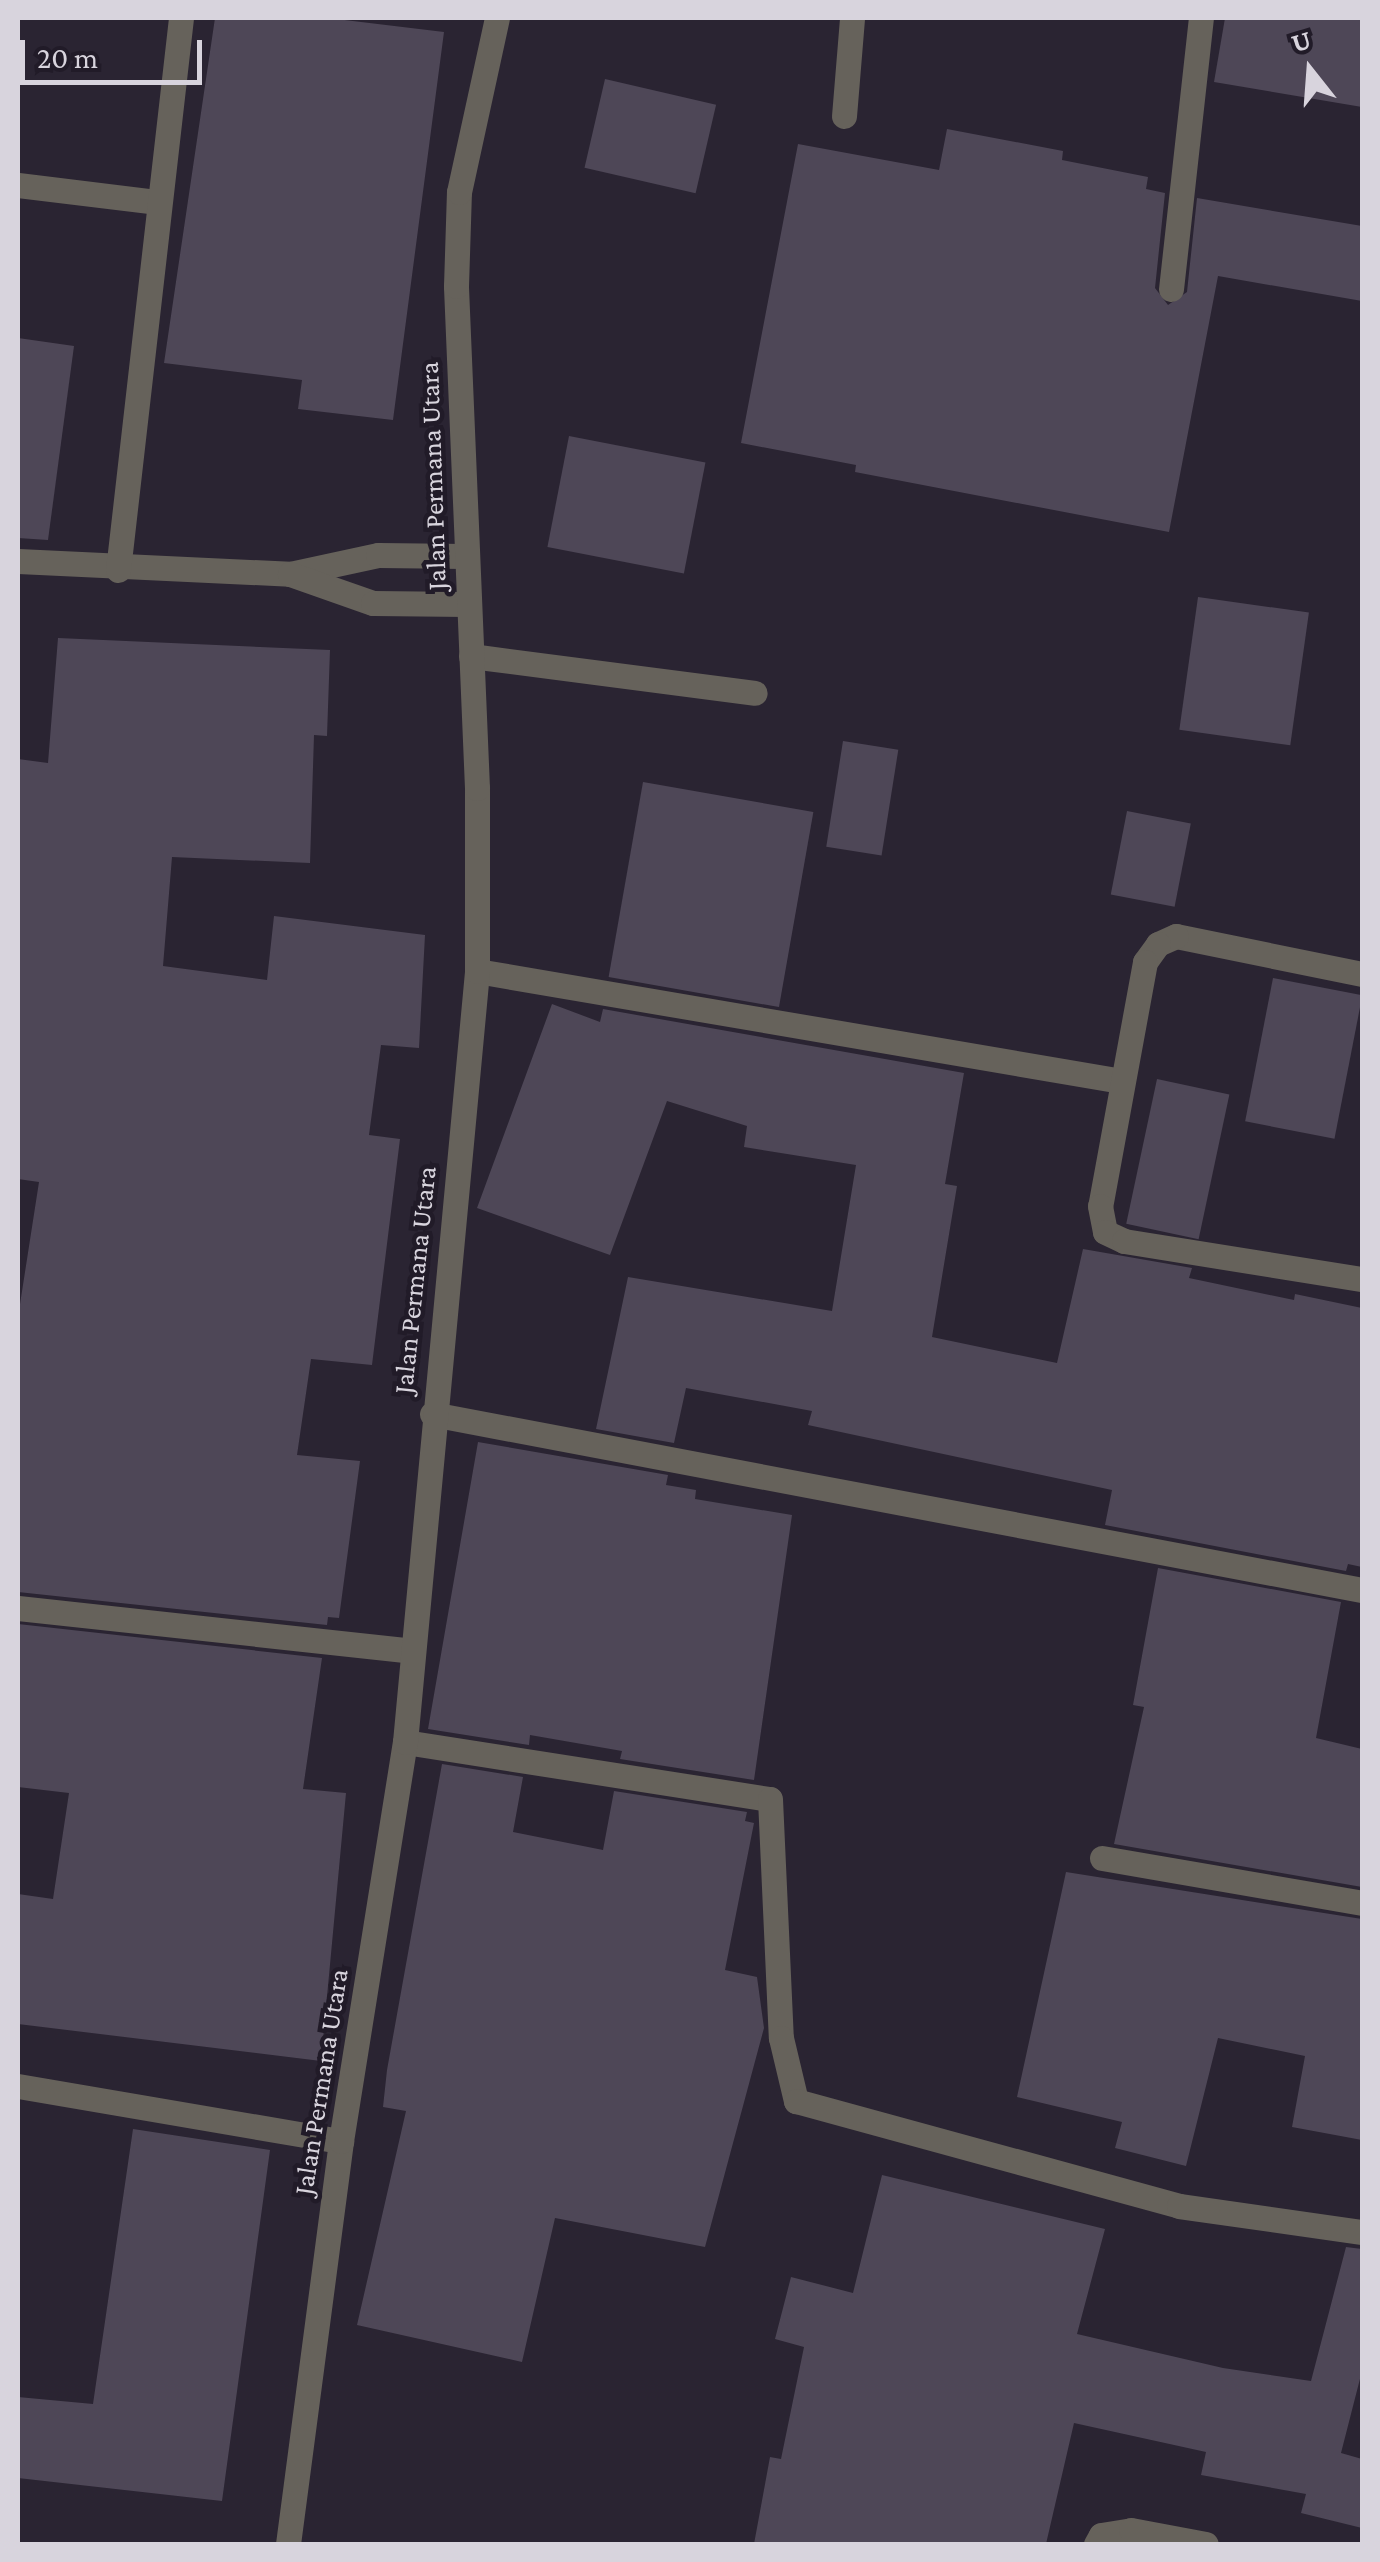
<!DOCTYPE html>
<style>
body{margin:0}
#map{position:relative;width:1380px;height:2562px;overflow:hidden;background:#2a2432;font-family:"Crimson Pro",serif}
div>[style]{position:absolute}
.building>*{inset:0;background:#4e4757;transform-origin:0 0}
.minor>*{height:25px;margin:-12.5px;padding:0 12.5px;transform-origin:12.5px;border-radius:12.5px;background:#66625b}
span{translate:-50% -50%;white-space:nowrap;text-align:center;line-height:1.15;-webkit-text-stroke:9px #211b28;paint-order:stroke}
.street-label{font-size:28px;color:#d8d4dd}
.frame{position:absolute;inset:0;border:20px solid #d8d4dd;pointer-events:none}
.north{position:absolute;left:1260px;top:20px;width:100px;height:100px;-webkit-text-stroke:8px #211b28;paint-order:stroke;rotate:343deg;font-size:28px;font-weight:700;line-height:40px;text-align:center;color:#d8d4dd}
.north::after{content:'';display:block;margin:auto;width:35px;height:45px;background:#d8d4dd;clip-path:polygon(50% 0,100% 100%,50% 72%,0 100%)}
.scale{position:absolute;left:20px;top:40px;width:182px;height:45px;box-sizing:border-box;border:5px solid #d8d4dd;border-top:0;padding-left:12px;font-size:30px;line-height:35px;white-space:nowrap;color:#d8d4dd;-webkit-text-stroke:8px #211b28;paint-order:stroke}
</style>
<div id="map">
<div class="building">
<i style="clip-path:polygon(215px 18px,328px 18px,444px 32px,393px 420px,298px 409px,302px 380px,164px 363px)"></i>
<i style="clip-path:polygon(1225px 18px,1362px 18px,1362px 107px,1214px 82px)"></i>
<i style="left:605px;top:79px;width:114px;height:91px;rotate:13deg"></i>
<i style="clip-path:polygon(947px 129px,1063px 151px,1062px 160px,1148px 177px,1146px 189px,1165px 193px,1155px 288px,1168px 305px,1187px 292px,1197px 198px,1362px 226px,1362px 301px,1218px 276px,1169px 532px,855px 472px,856px 465px,741px 443px,798px 144px,939px 170px)"></i>
<i style="clip-path:polygon(18px 338px,74px 346px,48px 540px,18px 538px)"></i>
<i style="left:569px;top:436px;width:139px;height:113px;rotate:11deg"></i>
<i style="left:1198px;top:597px;width:112px;height:134px;rotate:8deg"></i>
<i style="clip-path:polygon(58px 638px,330px 650px,327px 736px,314px 735px,310px 863px,172px 857px,163px 966px,267px 980px,274px 916px,425px 935px,419px 1048px,381px 1045px,369px 1135px,400px 1139px,372px 1365px,311px 1359px,297px 1455px,360px 1461px,339px 1618px,328px 1617px,327px 1625px,18px 1592px,18px 1317px,39px 1182px,18px 1179px,18px 759px,48px 763px)"></i>
<i style="left:843px;top:741px;width:56px;height:107px;rotate:9deg"></i>
<i style="left:643px;top:782px;width:173px;height:198px;rotate:10deg"></i>
<i style="left:1127px;top:811px;width:65px;height:85px;rotate:11deg"></i>
<i style="left:1273px;top:978px;width:91px;height:146px;rotate:11deg"></i>
<i style="clip-path:polygon(552px 1004px,600px 1022px,603px 1009px,964px 1073px,945px 1184px,957px 1186px,932px 1337px,1057px 1363px,1083px 1249px,1192px 1268px,1189px 1278px,1294px 1300px,1295px 1294px,1362px 1308px,1362px 1567px,1348px 1564px,1346px 1571px,1105px 1525px,1112px 1490px,808px 1425px,812px 1411px,686px 1388px,674px 1443px,596px 1429px,628px 1277px,832px 1311px,856px 1165px,744px 1147px,747px 1126px,667px 1101px,610px 1255px,477px 1208px)"></i>
<i style="left:1157px;top:1079px;width:74px;height:148px;rotate:12deg"></i>
<i style="clip-path:polygon(478px 1442px,668px 1475px,666px 1485px,696px 1490px,695px 1499px,792px 1515px,754px 1780px,620px 1759px,622px 1751px,530px 1735px,529px 1745px,428px 1729px)"></i>
<i style="clip-path:polygon(1158px 1568px,1341px 1602px,1316px 1738px,1362px 1749px,1362px 1887px,1114px 1844px,1144px 1707px,1133px 1705px)"></i>
<i style="clip-path:polygon(18px 1624px,322px 1658px,303px 1789px,346px 1793px,321px 2061px,18px 2024px,18px 1894px,53px 1899px,69px 1793px,18px 1787px)"></i>
<i style="clip-path:polygon(442px 1764px,523px 1777px,513px 1832px,603px 1850px,614px 1791px,747px 1812px,745px 1821px,754px 1823px,725px 1970px,757px 1977px,764px 2028px,705px 2247px,555px 2218px,522px 2362px,357px 2325px,406px 2111px,383px 2107px,387px 2070px)"></i>
<i style="clip-path:polygon(1066px 1872px,1362px 1919px,1362px 2140px,1292px 2127px,1305px 2056px,1218px 2038px,1186px 2166px,1115px 2148px,1122px 2122px,1017px 2097px)"></i>
<i style="clip-path:polygon(133px 2129px,270px 2150px,222px 2501px,18px 2478px,18px 2397px,93px 2404px)"></i>
<i style="clip-path:polygon(882px 2175px,1105px 2229px,1077px 2334px,1223px 2368px,1311px 2381px,1346px 2247px,1362px 2249px,1362px 2371px,1341px 2453px,1362px 2459px,1362px 2528px,1301px 2513px,1306px 2494px,1201px 2475px,1206px 2452px,1074px 2423px,1046px 2544px,754px 2544px,770px 2457px,781px 2459px,804px 2347px,775px 2339px,791px 2277px,853px 2293px)"></i>
</div>
<div class="minor">
<i style="left:844px;top:116px;width:98px;rotate:-85.3deg"></i>
<i style="left:18px;top:185px;width:139px;rotate:7deg"></i>
<i style="left:1171px;top:289px;width:273px;rotate:-83.7deg"></i>
<i style="left:18px;top:561px;width:272px;rotate:2.7deg"></i>
<i style="left:290px;top:574px;width:90px;rotate:-12.2deg"></i>
<i style="left:378px;top:555px;width:87px;rotate:0.7deg"></i>
<i style="left:118px;top:570px;width:556px;rotate:-83.49deg"></i>
<i style="left:290px;top:574px;width:88px;rotate:19.3deg"></i>
<i style="left:373px;top:603px;width:94px;rotate:0.6deg"></i>
<i style="left:471px;top:656px;width:286px;rotate:7.4deg"></i>
<i style="left:477px;top:971px;width:653px;rotate:9.69deg"></i>
<i style="left:1362px;top:974px;width:190px;rotate:-168.5deg"></i>
<i style="left:1176px;top:936px;width:20px;rotate:156deg"></i>
<i style="left:1158px;top:944px;width:22px;rotate:126deg"></i>
<i style="left:1145px;top:962px;width:248px;rotate:100.4deg"></i>
<i style="left:1100px;top:1206px;width:26px;rotate:79deg"></i>
<i style="left:1105px;top:1232px;width:21px;rotate:25deg"></i>
<i style="left:1124px;top:1241px;width:241px;rotate:9.1deg"></i>
<i style="left:432px;top:1414px;width:947px;rotate:10.72deg"></i>
<i style="left:18px;top:1608px;width:396px;rotate:6.2deg"></i>
<i style="left:405px;top:1742px;width:369px;rotate:8.9deg"></i>
<i style="left:770px;top:1799px;width:239px;rotate:87.4deg"></i>
<i style="left:781px;top:2038px;width:65px;rotate:76.6deg"></i>
<i style="left:796px;top:2101px;width:397px;rotate:15.3deg"></i>
<i style="left:1179px;top:2206px;width:185px;rotate:8.1deg"></i>
<i style="left:1102px;top:1858px;width:264px;rotate:9.8deg"></i>
<i style="left:18px;top:2086px;width:328px;rotate:9.7deg"></i>
<i style="left:288px;top:2544px;width:406px;rotate:-82.5deg"></i>
<i style="left:341px;top:2141px;width:404px;rotate:-80.9deg"></i>
<i style="left:405px;top:1742px;width:774px;rotate:-84.66deg"></i>
<i style="left:477px;top:971px;width:183px;rotate:-90deg"></i>
<i style="left:477px;top:788px;width:502px;rotate:-92.4deg"></i>
<i style="left:456px;top:286px;width:94px;rotate:-88.2deg"></i>
<i style="left:459px;top:192px;width:178px;rotate:-77.7deg"></i>
<i style="left:1096px;top:2544px;width:10px;rotate:-61deg"></i>
<i style="left:1101px;top:2535px;width:30px;rotate:-9deg"></i>
<i style="left:1131px;top:2530px;width:76px;rotate:10.6deg"></i>
</div>
<div class="street-label">
<span style="left:433px;top:476px;rotate:-92deg">Jalan Permana Utara</span>
<span style="left:415px;top:1280px;rotate:-84deg">Jalan Permana Utara</span>
<span style="left:321px;top:2082px;rotate:-81deg">Jalan Permana Utara</span>
</div>
<div class="frame"></div>
<div class="north">U</div>
<div class="scale">20 m</div>
</div>
